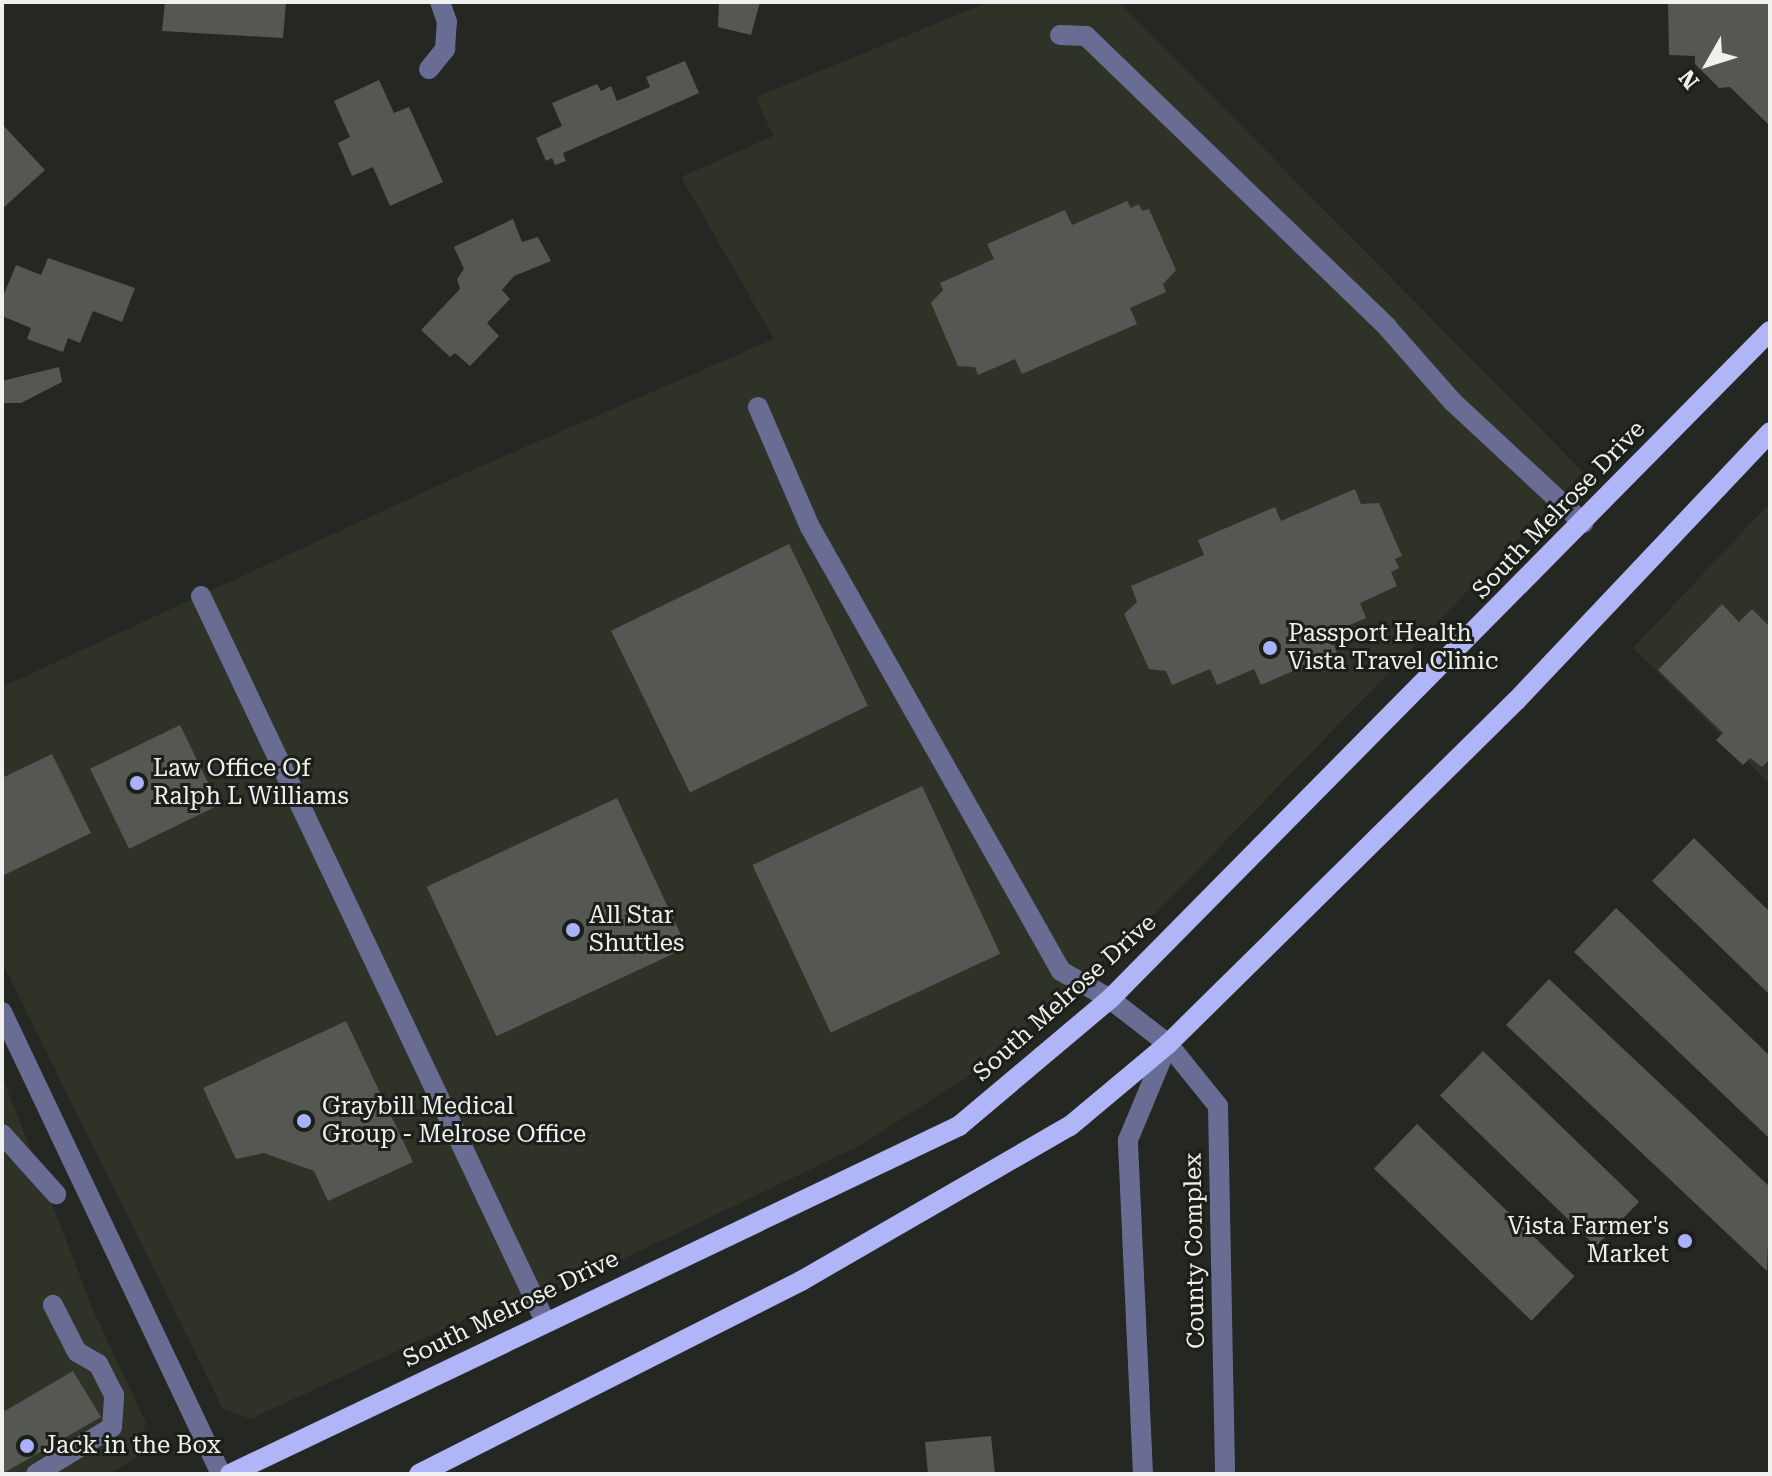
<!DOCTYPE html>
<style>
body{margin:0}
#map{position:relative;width:1772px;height:1476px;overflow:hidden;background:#252722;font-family:"Roboto Serif",serif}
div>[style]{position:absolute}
.built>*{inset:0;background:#2e3227}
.building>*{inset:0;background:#555852;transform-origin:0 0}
.minor>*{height:20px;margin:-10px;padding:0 10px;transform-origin:10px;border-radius:10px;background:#696d94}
.major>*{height:20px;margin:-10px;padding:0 10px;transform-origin:10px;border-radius:10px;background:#afb5f6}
.dots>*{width:22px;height:22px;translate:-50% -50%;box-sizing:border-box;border:4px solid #1c1e19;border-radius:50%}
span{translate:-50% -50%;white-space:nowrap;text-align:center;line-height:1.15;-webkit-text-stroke:6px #1c1e19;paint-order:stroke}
.street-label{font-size:24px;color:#f0f1ee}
.poi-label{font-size:24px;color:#f0f1ee}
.left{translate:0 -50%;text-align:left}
.right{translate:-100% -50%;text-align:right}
.frame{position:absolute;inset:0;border:4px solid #f0f1ee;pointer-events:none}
.north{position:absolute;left:1668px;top:24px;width:80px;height:80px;-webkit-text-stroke:6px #1c1e19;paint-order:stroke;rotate:231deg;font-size:22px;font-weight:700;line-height:32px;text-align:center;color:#f0f1ee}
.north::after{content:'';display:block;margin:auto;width:28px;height:36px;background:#f0f1ee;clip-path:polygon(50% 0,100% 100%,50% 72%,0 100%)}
</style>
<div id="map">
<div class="built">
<i style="clip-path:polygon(989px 2px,1119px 2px,1583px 472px,1124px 946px,964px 1079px,859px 1146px,565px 1287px,496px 1305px,251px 1419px,223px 1409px,2px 962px,2px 687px,463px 474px,774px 339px,681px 177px,773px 136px,756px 97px)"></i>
<i style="clip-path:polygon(1770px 503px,1770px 784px,1633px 648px)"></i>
<i style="clip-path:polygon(2px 1076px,94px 1312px,146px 1423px,135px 1459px,109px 1474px,2px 1474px)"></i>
</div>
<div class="building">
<i style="clip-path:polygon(165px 2px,286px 2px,283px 38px,162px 31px)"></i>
<i style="clip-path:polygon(719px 2px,760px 2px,751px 35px,718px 27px)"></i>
<i style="clip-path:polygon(1770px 2px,1770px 126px,1730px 87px,1719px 88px,1695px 64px,1695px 56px,1669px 55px,1668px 3px)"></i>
<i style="clip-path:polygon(685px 61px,699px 93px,563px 153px,566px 161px,555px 165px,552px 158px,546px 161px,536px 138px,562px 126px,552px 103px,597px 84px,601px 91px,611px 86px,617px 101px,650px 87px,646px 77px)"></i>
<i style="clip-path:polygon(379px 80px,394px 113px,409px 107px,443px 182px,390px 206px,373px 167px,352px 176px,338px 143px,350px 137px,334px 101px)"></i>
<i style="clip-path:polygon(2px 124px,45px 170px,2px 209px)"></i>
<i style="clip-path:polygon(1127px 201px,1131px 208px,1139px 204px,1142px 211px,1149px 209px,1176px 270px,1163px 284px,1166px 292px,1130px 308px,1137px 324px,1022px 374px,1015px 359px,978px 375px,975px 367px,958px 366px,931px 303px,943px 290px,940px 283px,994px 259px,987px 244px,1065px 210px,1072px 225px)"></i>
<i style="clip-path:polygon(513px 219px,522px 242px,538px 237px,551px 261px,514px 276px,502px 290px,510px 299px,487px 323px,499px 336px,470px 366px,455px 353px,450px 357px,421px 330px,460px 289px,457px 279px,464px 269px,454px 247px)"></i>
<i style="clip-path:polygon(48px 258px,135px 288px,122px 322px,93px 311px,80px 343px,68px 338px,63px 352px,27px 339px,31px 328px,2px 316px,2px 299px,16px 265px,41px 275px)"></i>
<i style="clip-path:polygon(59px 367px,62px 382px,21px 403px,2px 403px,2px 381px)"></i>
<i style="clip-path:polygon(1355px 489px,1361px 504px,1379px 503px,1402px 556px,1395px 559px,1399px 568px,1391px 572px,1397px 586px,1360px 603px,1366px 618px,1329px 634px,1337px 652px,1261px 685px,1254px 669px,1217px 685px,1210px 669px,1172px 685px,1166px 671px,1149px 669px,1124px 614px,1137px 602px,1131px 586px,1204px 555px,1198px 540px,1275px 507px,1281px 521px)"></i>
<i style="left:789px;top:544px;width:180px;height:198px;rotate:64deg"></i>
<i style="clip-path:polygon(1722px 604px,1739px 622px,1752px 609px,1770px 627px,1770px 759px,1762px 767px,1750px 758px,1743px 765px,1716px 740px,1723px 733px,1658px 670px)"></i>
<i style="left:180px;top:725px;width:89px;height:100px;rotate:64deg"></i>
<i style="clip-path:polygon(52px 754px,91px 833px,2px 876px,2px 778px)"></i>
<i style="left:922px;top:786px;width:185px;height:187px;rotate:65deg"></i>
<i style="left:617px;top:798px;width:165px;height:210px;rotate:65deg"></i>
<i style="clip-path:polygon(1694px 838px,1770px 912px,1770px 995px,1652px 881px)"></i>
<i style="clip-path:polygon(1616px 908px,1770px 1056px,1770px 1139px,1574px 952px)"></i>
<i style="clip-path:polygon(1549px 979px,1770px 1187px,1767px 1271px,1506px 1025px)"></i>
<i style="clip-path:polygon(346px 1021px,413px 1162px,328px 1201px,314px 1171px,264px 1153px,236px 1159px,203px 1088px)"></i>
<i style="left:1483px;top:1051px;width:217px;height:62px;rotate:44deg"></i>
<i style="left:1417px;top:1124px;width:219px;height:62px;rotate:44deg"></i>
<i style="clip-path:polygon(73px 1371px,101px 1417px,2px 1474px,2px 1407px,5px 1411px)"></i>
<i style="clip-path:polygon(991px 1436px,995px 1474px,928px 1474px,925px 1442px)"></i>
</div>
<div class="minor">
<i style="left:1060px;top:35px;width:26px;rotate:2deg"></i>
<i style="left:1086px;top:36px;width:419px;rotate:44deg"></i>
<i style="left:1387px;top:327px;width:100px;rotate:48.7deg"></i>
<i style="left:1453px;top:402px;width:178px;rotate:42.9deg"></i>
<i style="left:429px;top:69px;width:26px;rotate:-51deg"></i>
<i style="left:445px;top:49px;width:27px;rotate:-86deg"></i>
<i style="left:447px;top:22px;width:21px;rotate:-109deg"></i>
<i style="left:758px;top:407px;width:131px;rotate:66.6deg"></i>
<i style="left:810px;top:527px;width:510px;rotate:60.52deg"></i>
<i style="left:1061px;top:971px;width:56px;rotate:29.7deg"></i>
<i style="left:1110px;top:999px;width:73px;rotate:37.8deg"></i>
<i style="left:1168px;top:1044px;width:80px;rotate:51.1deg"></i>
<i style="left:1218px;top:1106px;width:368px;rotate:88.9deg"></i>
<i style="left:201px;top:596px;width:802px;rotate:64.62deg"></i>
<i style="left:2px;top:1012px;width:511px;rotate:64.64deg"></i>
<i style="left:2px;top:1134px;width:81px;rotate:48deg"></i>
<i style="left:36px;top:1474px;width:89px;rotate:-31.7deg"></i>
<i style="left:112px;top:1427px;width:32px;rotate:-86deg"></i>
<i style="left:114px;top:1395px;width:35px;rotate:-117deg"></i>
<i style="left:98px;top:1364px;width:24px;rotate:-150deg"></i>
<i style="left:77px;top:1352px;width:53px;rotate:-117.1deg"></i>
<i style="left:1143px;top:1474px;width:334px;rotate:-92.6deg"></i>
<i style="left:1128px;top:1140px;width:104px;rotate:-67.4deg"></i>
</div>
<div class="major">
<i style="left:230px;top:1474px;width:808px;rotate:-25.52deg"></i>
<i style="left:959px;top:1126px;width:197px;rotate:-40.1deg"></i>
<i style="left:1110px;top:999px;width:939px;rotate:-45.35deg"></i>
<i style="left:419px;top:1474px;width:428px;rotate:-26.8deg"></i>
<i style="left:801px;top:1281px;width:310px;rotate:-30deg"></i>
<i style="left:1070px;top:1126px;width:128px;rotate:-39.9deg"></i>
<i style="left:1168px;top:1044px;width:489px;rotate:-44.6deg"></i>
<i style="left:1516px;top:701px;width:370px;rotate:-46.6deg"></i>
</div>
<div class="dots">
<i style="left:1270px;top:648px;background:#a9b0fc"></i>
<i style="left:137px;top:783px;background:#a9b0fc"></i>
<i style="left:573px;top:930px;background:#a9b0fc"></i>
<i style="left:304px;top:1121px;background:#a9b0fc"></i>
<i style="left:1685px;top:1241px;background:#a9b0fc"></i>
<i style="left:27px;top:1446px;background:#a9b0fc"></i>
</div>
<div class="street-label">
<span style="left:1559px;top:510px;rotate:-46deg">South Melrose Drive</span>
<span style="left:1065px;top:998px;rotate:-42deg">South Melrose Drive</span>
<span style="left:1195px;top:1251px;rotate:-91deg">County Complex</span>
<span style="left:511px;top:1309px;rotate:-26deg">South Melrose Drive</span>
</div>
<div class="poi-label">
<span class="left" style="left:1288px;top:648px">Passport Health<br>Vista Travel Clinic</span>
<span class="left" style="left:153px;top:783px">Law Office Of<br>Ralph L Williams</span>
<span class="left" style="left:589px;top:930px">All Star<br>Shuttles</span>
<span class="left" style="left:322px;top:1121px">Graybill Medical<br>Group - Melrose Office</span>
<span class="right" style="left:1669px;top:1241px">Vista Farmer's<br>Market</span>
<span class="left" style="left:43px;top:1446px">Jack in the Box</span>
</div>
<div class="frame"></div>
<div class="north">N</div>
</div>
